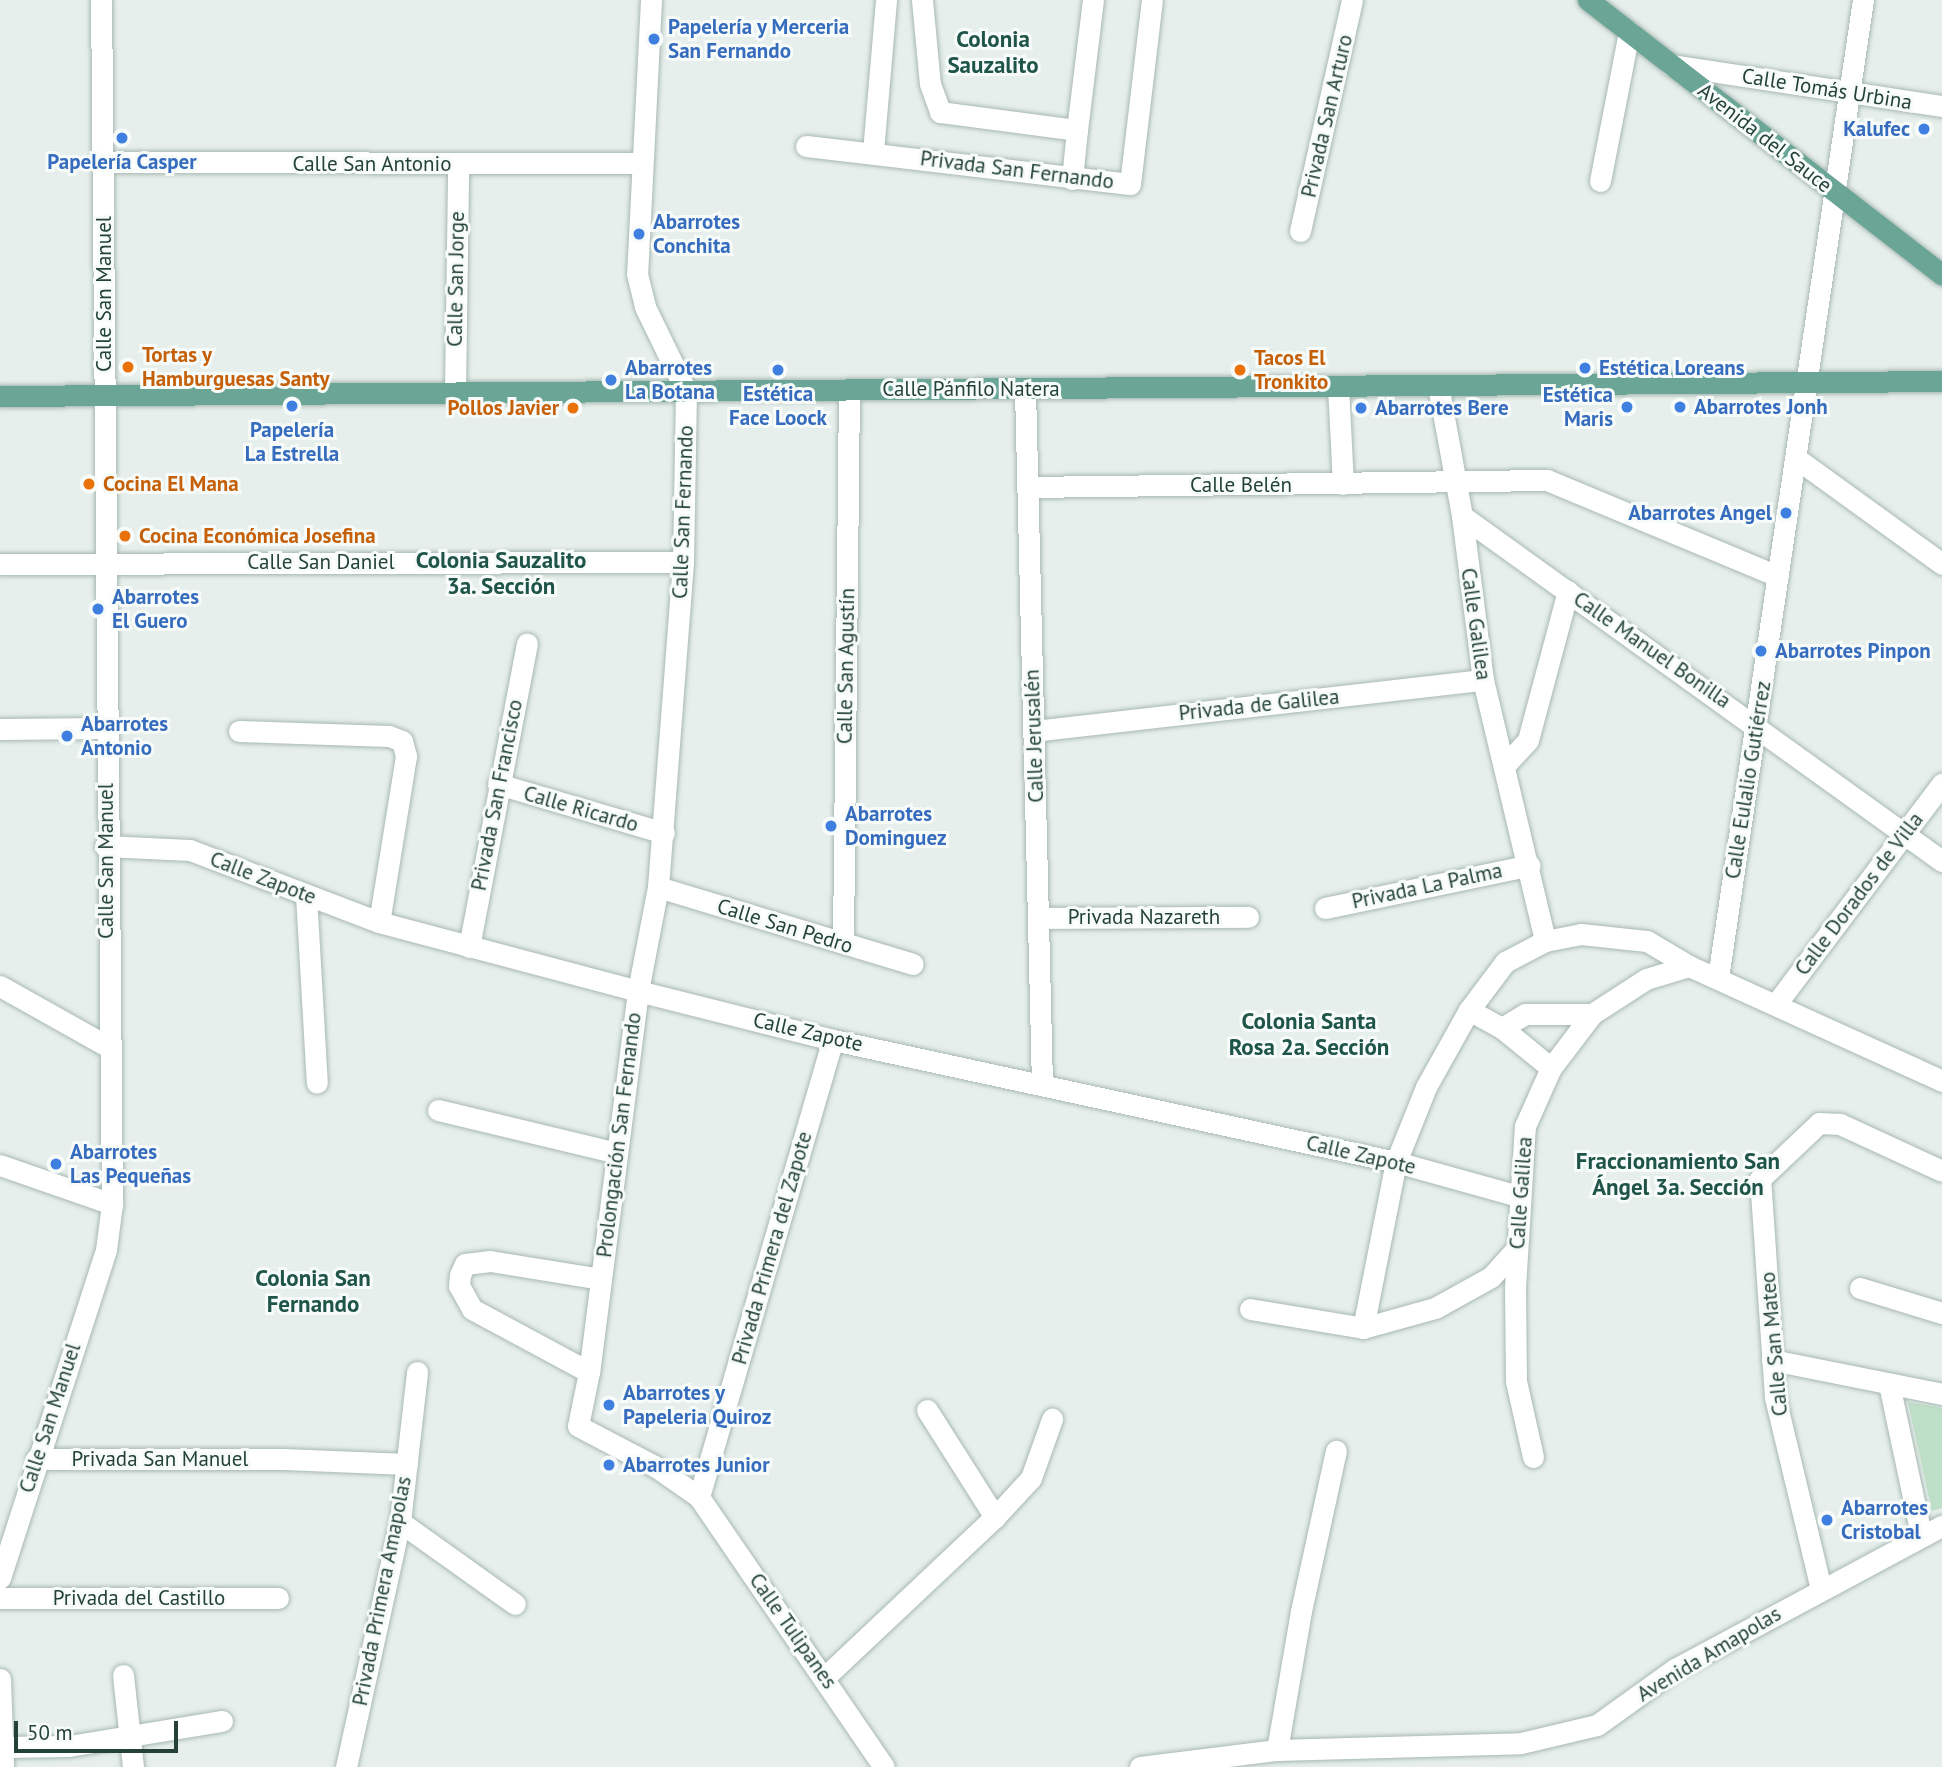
<!DOCTYPE html>
<meta charset="utf-8">
<style>
body{margin:0}
#map{position:relative;width:1942px;height:1767px;overflow:hidden;background:#e6efeb;font-family:"PT Sans",sans-serif}
div>[style]{position:absolute}
.green>*{inset:0;background:#bfe0c8}
.roads{filter:drop-shadow(0 0 2px #a8b8b2) drop-shadow(0 0 2px #a8b8b2)}
.minor>*{height:21px;margin:-10.5px;padding:0 10.5px;transform-origin:10.5px;border-radius:10.5px;background:#fff}
.major>*{height:21px;margin:-10.5px;padding:0 10.5px;transform-origin:10.5px;border-radius:10.5px;background:#6aa596}
.dots>*{width:19px;height:19px;translate:-50% -50%;box-sizing:border-box;border:4px solid #f7fbf9;border-radius:50%}
span{translate:-50% -50%;white-space:nowrap;text-align:center;line-height:1.15;-webkit-text-stroke:6px #f7fbf9;paint-order:stroke}
.shop-label{font-size:21px;color:#366cbe;font-weight:700}
.left{translate:0 -50%;text-align:left}
.right{translate:-100% -50%;text-align:right}
.street-label{font-size:21px;color:#24423a}
.food-label{font-size:21px;color:#c56008;font-weight:700}
.neighbourhood-label{font-size:23px;color:#1f5548;font-weight:700}
.scale{position:absolute;left:14px;top:1721px;width:164px;height:32px;box-sizing:border-box;border:4px solid #24423a;border-top:0;padding-left:9px;font-size:21px;line-height:24px;white-space:nowrap;color:#24423a;-webkit-text-stroke:5px #f7fbf9;paint-order:stroke}
</style>
<div id="map">
<div class="green">
<i style="clip-path:polygon(1908px 1402px,1942px 1408px,1942px 1508px,1932px 1511px)"></i>
</div>
<div class="roads">
<div class="minor">
<i style="left:651px;top:0;width:274px;rotate:92.9deg"></i>
<i style="left:637px;top:274px;width:34px;rotate:76deg"></i>
<i style="left:645px;top:307px;width:93px;rotate:64deg"></i>
<i style="left:686px;top:391px;width:171px;rotate:91deg"></i>
<i style="left:683px;top:562px;width:326px;rotate:94.4deg"></i>
<i style="left:658px;top:887px;width:106px;rotate:100.9deg"></i>
<i style="left:638px;top:991px;width:384px;rotate:97.3deg"></i>
<i style="left:589px;top:1372px;width:55px;rotate:101.5deg"></i>
<i style="left:578px;top:1426px;width:88px;rotate:27.7deg"></i>
<i style="left:656px;top:1467px;width:52px;rotate:34.9deg"></i>
<i style="left:699px;top:1497px;width:327px;rotate:55.6deg"></i>
<i style="left:922px;top:0;width:84px;rotate:84.6deg"></i>
<i style="left:930px;top:84px;width:30px;rotate:70deg"></i>
<i style="left:940px;top:112px;width:138px;rotate:7.5deg"></i>
<i style="left:1077px;top:130px;width:131px;rotate:-83deg"></i>
<i style="left:1671px;top:65px;width:274px;rotate:8.6deg"></i>
<i style="left:806px;top:146px;width:326px;rotate:6.7deg"></i>
<i style="left:1130px;top:184px;width:185px;rotate:-83.2deg"></i>
<i style="left:873px;top:152px;width:153px;rotate:-85.1deg"></i>
<i style="left:103px;top:162px;width:539px;rotate:0.11deg"></i>
<i style="left:1072px;top:179px;width:49px;rotate:-84.2deg"></i>
<i style="left:1600px;top:181px;width:152px;rotate:-79deg"></i>
<i style="left:1300px;top:231px;width:237px;rotate:-77.3deg"></i>
<i style="left:1438px;top:385px;width:133px;rotate:79.6deg"></i>
<i style="left:1462px;top:516px;width:165px;rotate:82.7deg"></i>
<i style="left:1483px;top:680px;width:268px;rotate:76.6deg"></i>
<i style="left:1338px;top:386px;width:98px;rotate:87.1deg"></i>
<i style="left:1025px;top:389px;width:694px;rotate:88.6deg"></i>
<i style="left:455px;top:393px;width:229px;rotate:-89.2deg"></i>
<i style="left:1797px;top:459px;width:179px;rotate:35.9deg"></i>
<i style="left:1027px;top:487px;width:520px;rotate:-0.77deg"></i>
<i style="left:1547px;top:480px;width:250px;rotate:22.6deg"></i>
<i style="left:1462px;top:516px;width:591px;rotate:35.71deg"></i>
<i style="left:0;top:564px;width:683px;rotate:-0.17deg"></i>
<i style="left:0;top:729px;width:105px;rotate:-0.5deg"></i>
<i style="left:239px;top:731px;width:150px;rotate:1.9deg"></i>
<i style="left:389px;top:736px;width:14px;rotate:21deg"></i>
<i style="left:402px;top:741px;width:16px;rotate:75deg"></i>
<i style="left:406px;top:756px;width:168px;rotate:99.2deg"></i>
<i style="left:1034px;top:731px;width:452px;rotate:-6.5deg"></i>
<i style="left:1504px;top:766px;width:35px;rotate:-47deg"></i>
<i style="left:1528px;top:740px;width:154px;rotate:-75deg"></i>
<i style="left:498px;top:784px;width:173px;rotate:16.4deg"></i>
<i style="left:105px;top:846px;width:85px;rotate:2.7deg"></i>
<i style="left:190px;top:850px;width:202px;rotate:20.9deg"></i>
<i style="left:379px;top:922px;width:268px;rotate:14.9deg"></i>
<i style="left:638px;top:991px;width:201px;rotate:14.1deg"></i>
<i style="left:833px;top:1040px;width:576px;rotate:12.23deg"></i>
<i style="left:1396px;top:1162px;width:128px;rotate:15.5deg"></i>
<i style="left:658px;top:887px;width:266px;rotate:16.8deg"></i>
<i style="left:306px;top:895px;width:188px;rotate:86.7deg"></i>
<i style="left:1325px;top:908px;width:209px;rotate:-11.8deg"></i>
<i style="left:1039px;top:918px;width:209px;rotate:-0.3deg"></i>
<i style="left:843px;top:943px;width:553px;rotate:-89.38deg"></i>
<i style="left:469px;top:947px;width:309px;rotate:-79.2deg"></i>
<i style="left:1718px;top:978px;width:989px;rotate:-81.57deg"></i>
<i style="left:0;top:986px;width:123px;rotate:29.3deg"></i>
<i style="left:1776px;top:1004px;width:276px;rotate:-53deg"></i>
<i style="left:1469px;top:1010px;width:38px;rotate:29deg"></i>
<i style="left:1502px;top:1028px;width:63px;rotate:39.2deg"></i>
<i style="left:1502px;top:1028px;width:27px;rotate:-31deg"></i>
<i style="left:1525px;top:1014px;width:67px"></i>
<i style="left:438px;top:1110px;width:184px;rotate:13.5deg"></i>
<i style="left:0;top:1165px;width:119px;rotate:19.2deg"></i>
<i style="left:1860px;top:1288px;width:86px;rotate:17deg"></i>
<i style="left:1250px;top:1309px;width:115px;rotate:9.5deg"></i>
<i style="left:1363px;top:1328px;width:75px;rotate:-15.5deg"></i>
<i style="left:1435px;top:1308px;width:64px;rotate:-29deg"></i>
<i style="left:1491px;top:1277px;width:39px;rotate:-48deg"></i>
<i style="left:1363px;top:1328px;width:169px;rotate:-78.8deg"></i>
<i style="left:1396px;top:1162px;width:81px;rotate:-68.2deg"></i>
<i style="left:1426px;top:1087px;width:88px;rotate:-60.8deg"></i>
<i style="left:1469px;top:1010px;width:60px;rotate:-53.1deg"></i>
<i style="left:1505px;top:962px;width:45px;rotate:-27.7deg"></i>
<i style="left:1545px;top:941px;width:37px;rotate:-11deg"></i>
<i style="left:1581px;top:934px;width:66px;rotate:6.1deg"></i>
<i style="left:1647px;top:941px;width:49px;rotate:30.8deg"></i>
<i style="left:1689px;top:966px;width:278px;rotate:24.4deg"></i>
<i style="left:1772px;top:1360px;width:173px;rotate:11.3deg"></i>
<i style="left:589px;top:1372px;width:133px;rotate:-151.7deg"></i>
<i style="left:472px;top:1309px;width:26px;rotate:-119deg"></i>
<i style="left:459px;top:1286px;width:11px;rotate:-85deg"></i>
<i style="left:460px;top:1275px;width:12px;rotate:-66deg"></i>
<i style="left:465px;top:1264px;width:25px;rotate:-7deg"></i>
<i style="left:490px;top:1261px;width:112px;rotate:9.2deg"></i>
<i style="left:1889px;top:1384px;width:153px;rotate:78deg"></i>
<i style="left:927px;top:1410px;width:127px;rotate:57.6deg"></i>
<i style="left:1533px;top:1457px;width:78px;rotate:-102.6deg"></i>
<i style="left:1516px;top:1381px;width:93px;rotate:-90.6deg"></i>
<i style="left:1515px;top:1288px;width:162px;rotate:-86.5deg"></i>
<i style="left:1525px;top:1126px;width:64px;rotate:-65.9deg"></i>
<i style="left:1551px;top:1068px;width:68px;rotate:-52.8deg"></i>
<i style="left:1592px;top:1014px;width:64px;rotate:-32.9deg"></i>
<i style="left:1646px;top:979px;width:45px;rotate:-16.8deg"></i>
<i style="left:36px;top:1459px;width:248px"></i>
<i style="left:284px;top:1459px;width:123px;rotate:2.3deg"></i>
<i style="left:699px;top:1497px;width:476px;rotate:-73.7deg"></i>
<i style="left:400px;top:1522px;width:141px;rotate:35.5deg"></i>
<i style="left:0;top:1578px;width:345px;rotate:-72.1deg"></i>
<i style="left:106px;top:1250px;width:46px;rotate:-82.6deg"></i>
<i style="left:112px;top:1204px;width:1204px;rotate:-90.52deg"></i>
<i style="left:1821px;top:1589px;width:197px;rotate:-103.5deg"></i>
<i style="left:1775px;top:1397px;width:219px;rotate:-93.9deg"></i>
<i style="left:1760px;top:1179px;width:81px;rotate:-43.5deg"></i>
<i style="left:1819px;top:1123px;width:21px;rotate:3deg"></i>
<i style="left:1840px;top:1124px;width:112px;rotate:24.7deg"></i>
<i style="left:0;top:1598px;width:278px"></i>
<i style="left:123px;top:1675px;width:93px;rotate:83.8deg"></i>
<i style="left:825px;top:1677px;width:233px;rotate:-43.3deg"></i>
<i style="left:995px;top:1517px;width:53px;rotate:-47.3deg"></i>
<i style="left:1031px;top:1478px;width:63px;rotate:-70.4deg"></i>
<i style="left:0;top:1679px;width:88px;rotate:88deg"></i>
<i style="left:3px;top:1747px;width:66px;rotate:-0.9deg"></i>
<i style="left:69px;top:1746px;width:155px;rotate:-9.3deg"></i>
<i style="left:1277px;top:1750px;width:141px;rotate:-80.2deg"></i>
<i style="left:1301px;top:1611px;width:164px;rotate:-77.7deg"></i>
<i style="left:346px;top:1767px;width:251px;rotate:-77.6deg"></i>
<i style="left:400px;top:1522px;width:151px;rotate:-83.5deg"></i>
<i style="left:1140px;top:1767px;width:138px;rotate:-7.1deg"></i>
<i style="left:1277px;top:1750px;width:244px;rotate:-1.6deg"></i>
<i style="left:1521px;top:1743px;width:78px;rotate:-13.3deg"></i>
<i style="left:1597px;top:1725px;width:96px;rotate:-35.7deg"></i>
<i style="left:1675px;top:1669px;width:303px;rotate:-28.2deg"></i>
</div>
<div class="major">
<i style="left:1588px;top:0;width:448px;rotate:37.8deg"></i>
<i style="left:0;top:396px;width:1942px;rotate:-0.44deg"></i>
</div>
</div>
<div class="dots">
<i style="left:654px;top:39px;background:#3f7fe0"></i>
<i style="left:1924px;top:129px;background:#3f7fe0"></i>
<i style="left:122px;top:138px;background:#3f7fe0"></i>
<i style="left:639px;top:234px;background:#3f7fe0"></i>
<i style="left:128px;top:367px;background:#e8710a"></i>
<i style="left:1585px;top:368px;background:#3f7fe0"></i>
<i style="left:778px;top:370px;background:#3f7fe0"></i>
<i style="left:1240px;top:370px;background:#e8710a"></i>
<i style="left:611px;top:380px;background:#3f7fe0"></i>
<i style="left:292px;top:406px;background:#3f7fe0"></i>
<i style="left:1627px;top:407px;background:#3f7fe0"></i>
<i style="left:1680px;top:407px;background:#3f7fe0"></i>
<i style="left:573px;top:408px;background:#e8710a"></i>
<i style="left:1361px;top:408px;background:#3f7fe0"></i>
<i style="left:89px;top:484px;background:#e8710a"></i>
<i style="left:1786px;top:513px;background:#3f7fe0"></i>
<i style="left:125px;top:536px;background:#e8710a"></i>
<i style="left:98px;top:609px;background:#3f7fe0"></i>
<i style="left:1761px;top:651px;background:#3f7fe0"></i>
<i style="left:67px;top:736px;background:#3f7fe0"></i>
<i style="left:831px;top:826px;background:#3f7fe0"></i>
<i style="left:56px;top:1164px;background:#3f7fe0"></i>
<i style="left:609px;top:1405px;background:#3f7fe0"></i>
<i style="left:609px;top:1465px;background:#3f7fe0"></i>
<i style="left:1827px;top:1520px;background:#3f7fe0"></i>
</div>
<div class="shop-label">
<span class="left" style="left:668px;top:39px">Papelería y Merceria<br>San Fernando</span>
<span class="right" style="left:1910px;top:129px">Kalufec</span>
<span style="left:122px;top:162px">Papelería Casper</span>
<span class="left" style="left:653px;top:234px">Abarrotes<br>Conchita</span>
<span class="left" style="left:625px;top:380px">Abarrotes<br>La Botana</span>
<span class="left" style="left:1599px;top:368px">Estética Loreans</span>
<span style="left:778px;top:406px">Estética<br>Face Loock</span>
<span class="right" style="left:1613px;top:407px">Estética<br>Maris</span>
<span class="left" style="left:1694px;top:407px">Abarrotes Jonh</span>
<span class="left" style="left:1375px;top:408px">Abarrotes Bere</span>
<span style="left:292px;top:442px">Papelería<br>La Estrella</span>
<span class="right" style="left:1772px;top:513px">Abarrotes Angel</span>
<span class="left" style="left:112px;top:609px">Abarrotes<br>El Guero</span>
<span class="left" style="left:1775px;top:651px">Abarrotes Pinpon</span>
<span class="left" style="left:81px;top:736px">Abarrotes<br>Antonio</span>
<span class="left" style="left:845px;top:826px">Abarrotes<br>Dominguez</span>
<span class="left" style="left:70px;top:1164px">Abarrotes<br>Las Pequeñas</span>
<span class="left" style="left:623px;top:1405px">Abarrotes y<br>Papeleria Quiroz</span>
<span class="left" style="left:623px;top:1465px">Abarrotes Junior</span>
<span class="left" style="left:1841px;top:1520px">Abarrotes<br>Cristobal</span>
</div>
<div class="street-label">
<span style="left:1827px;top:89px;rotate:9deg">Calle Tomás Urbina</span>
<span style="left:1327px;top:116px;rotate:-77deg">Privada San Arturo</span>
<span style="left:1765px;top:138px;rotate:38deg">Avenida del Sauce</span>
<span style="left:372px;top:164px">Calle San Antonio</span>
<span style="left:1017px;top:170px;rotate:7deg">Privada San Fernando</span>
<span style="left:456px;top:279px;rotate:-89deg">Calle San Jorge</span>
<span style="left:104px;top:294px;rotate:-90deg">Calle San Manuel</span>
<span style="left:971px;top:389px">Calle Pánfilo Natera</span>
<span style="left:1241px;top:485px">Calle Belén</span>
<span style="left:683px;top:512px;rotate:-88deg">Calle San Fernando</span>
<span style="left:321px;top:562px">Calle San Daniel</span>
<span style="left:1476px;top:624px;rotate:82deg">Calle Galilea</span>
<span style="left:1652px;top:650px;rotate:35deg">Calle Manuel Bonilla</span>
<span style="left:846px;top:666px;rotate:-89deg">Calle San Agustín</span>
<span style="left:1259px;top:705px;rotate:-6deg">Privada de Galilea</span>
<span style="left:1034px;top:736px;rotate:-92deg">Calle Jerusalén</span>
<span style="left:1748px;top:780px;rotate:-81deg">Calle Eulalio Gutiérrez</span>
<span style="left:497px;top:795px;rotate:-79deg">Privada San Francisco</span>
<span style="left:581px;top:809px;rotate:16deg">Calle Ricardo</span>
<span style="left:106px;top:861px;rotate:-90deg">Calle San Manuel</span>
<span style="left:263px;top:878px;rotate:21deg">Calle Zapote</span>
<span style="left:1427px;top:886px;rotate:-12deg">Privada La Palma</span>
<span style="left:1859px;top:894px;rotate:-53deg">Calle Dorados de Villa</span>
<span style="left:1144px;top:917px">Privada Nazareth</span>
<span style="left:785px;top:926px;rotate:17deg">Calle San Pedro</span>
<span style="left:808px;top:1032px;rotate:13deg">Calle Zapote</span>
<span style="left:619px;top:1135px;rotate:-83deg">Prolongación San Fernando</span>
<span style="left:1361px;top:1155px;rotate:13deg">Calle Zapote</span>
<span style="left:1521px;top:1193px;rotate:-86deg">Calle Galilea</span>
<span style="left:772px;top:1248px;rotate:-74deg">Privada Primera del Zapote</span>
<span style="left:1774px;top:1344px;rotate:-95deg">Calle San Mateo</span>
<span style="left:50px;top:1418px;rotate:-72deg">Calle San Manuel</span>
<span style="left:160px;top:1459px">Privada San Manuel</span>
<span style="left:382px;top:1591px;rotate:-79deg">Privada Primera Amapolas</span>
<span style="left:139px;top:1598px">Privada del Castillo</span>
<span style="left:793px;top:1631px;rotate:55deg">Calle Tulipanes</span>
<span style="left:1709px;top:1654px;rotate:-31deg">Avenida Amapolas</span>
</div>
<div class="food-label">
<span class="left" style="left:142px;top:367px">Tortas y<br>Hamburguesas Santy</span>
<span class="left" style="left:1254px;top:370px">Tacos El<br>Tronkito</span>
<span class="right" style="left:559px;top:408px">Pollos Javier</span>
<span class="left" style="left:103px;top:484px">Cocina El Mana</span>
<span class="left" style="left:139px;top:536px">Cocina Económica Josefina</span>
</div>
<div class="neighbourhood-label">
<span style="left:993px;top:52px">Colonia<br>Sauzalito</span>
<span style="left:501px;top:573px">Colonia Sauzalito<br>3a. Sección</span>
<span style="left:1309px;top:1034px">Colonia Santa<br>Rosa 2a. Sección</span>
<span style="left:1678px;top:1174px">Fraccionamiento San<br>Ángel 3a. Sección</span>
<span style="left:313px;top:1291px">Colonia San<br>Fernando</span>
</div>
<div class="scale">50 m</div>
</div>
